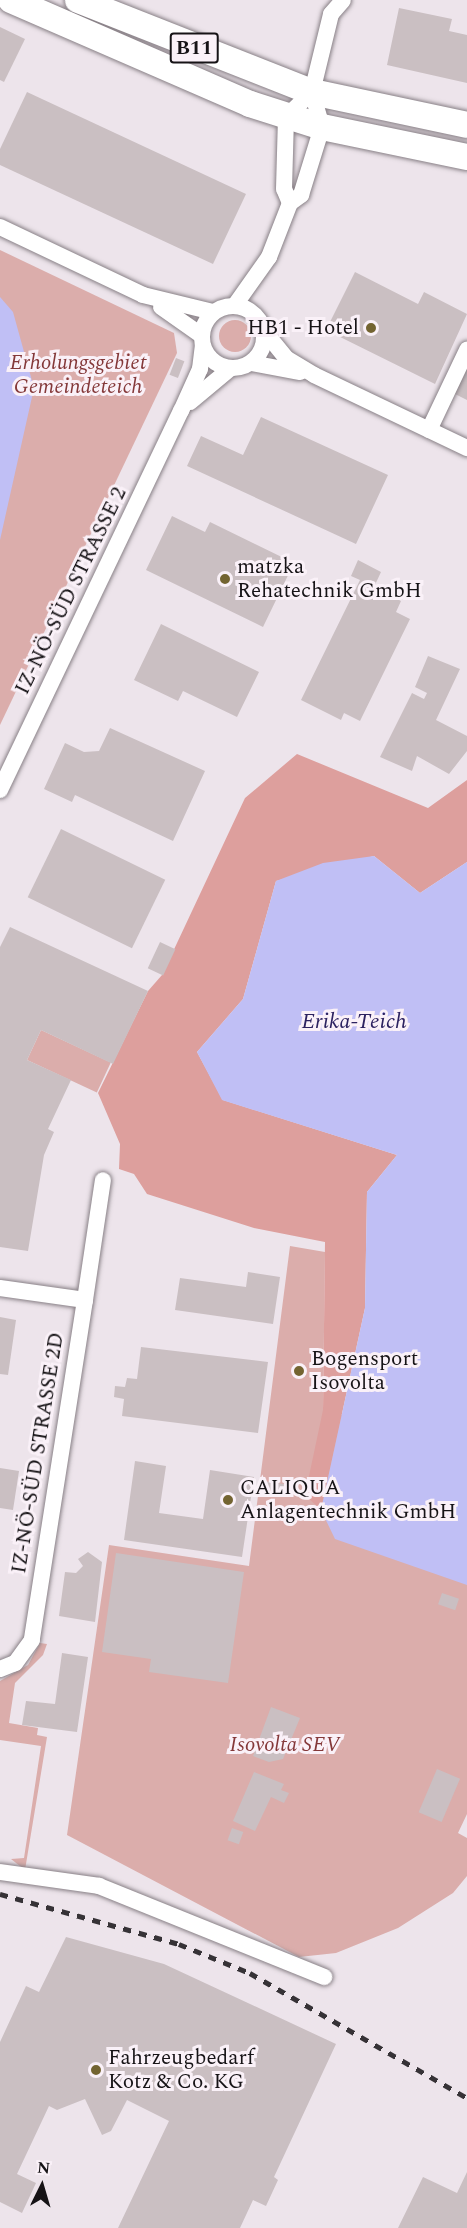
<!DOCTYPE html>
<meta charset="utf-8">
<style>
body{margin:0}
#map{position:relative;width:467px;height:2228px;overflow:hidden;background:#ede4eb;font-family:Spectral,serif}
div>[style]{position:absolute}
.green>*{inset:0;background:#dbadab;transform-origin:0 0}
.round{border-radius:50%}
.forest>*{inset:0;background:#dd9f9d}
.water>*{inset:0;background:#c0bff5}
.building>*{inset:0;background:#cabfc2;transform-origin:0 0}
.roads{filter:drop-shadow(0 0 2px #888086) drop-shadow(0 0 2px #888086)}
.minor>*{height:16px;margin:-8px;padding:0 8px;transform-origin:8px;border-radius:8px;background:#fff}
.minor>.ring{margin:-8px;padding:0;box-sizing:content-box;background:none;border:16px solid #fff;border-radius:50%}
.primary>*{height:26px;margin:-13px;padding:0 13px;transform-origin:13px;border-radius:13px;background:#fff}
.rail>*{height:4.5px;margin-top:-2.25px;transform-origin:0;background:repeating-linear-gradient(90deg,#363236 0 8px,transparent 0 16px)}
.dots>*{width:16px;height:16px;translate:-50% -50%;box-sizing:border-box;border:3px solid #faf1f8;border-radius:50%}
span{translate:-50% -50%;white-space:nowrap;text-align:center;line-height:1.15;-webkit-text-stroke:6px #faf1f8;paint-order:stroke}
.shield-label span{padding:2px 4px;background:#faf1f8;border:2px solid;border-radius:4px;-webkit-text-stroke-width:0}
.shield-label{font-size:20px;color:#161316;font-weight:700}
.poi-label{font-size:21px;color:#161316}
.right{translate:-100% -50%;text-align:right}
.left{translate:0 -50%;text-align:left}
.park-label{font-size:21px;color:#843839;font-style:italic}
.street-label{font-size:21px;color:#161316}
.water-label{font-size:22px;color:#2c2260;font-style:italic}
.north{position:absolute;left:12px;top:2156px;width:60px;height:60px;-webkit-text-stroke:4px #faf1f8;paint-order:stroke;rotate:5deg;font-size:16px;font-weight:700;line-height:24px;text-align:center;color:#161316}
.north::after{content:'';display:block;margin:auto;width:21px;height:27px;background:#161316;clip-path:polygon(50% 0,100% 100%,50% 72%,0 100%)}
</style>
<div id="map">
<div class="green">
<i style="clip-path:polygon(0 250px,174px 333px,177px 353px,0 725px)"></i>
<i class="round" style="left:219px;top:320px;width:32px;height:32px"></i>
<i style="left:41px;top:1030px;width:77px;height:33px;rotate:25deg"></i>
<i style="clip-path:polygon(290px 1246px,325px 1252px,323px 1410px,467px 1448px,467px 1814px,458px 1833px,467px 1838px,467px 1876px,453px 1893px,398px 1928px,336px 1953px,299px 1957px,67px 1835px,109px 1545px,249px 1566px)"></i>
<i style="clip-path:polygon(40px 1643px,47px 1644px,43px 1655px,15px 1683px,9px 1723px,38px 1728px,37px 1735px,47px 1737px,25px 1870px,11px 1859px,24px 1858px,41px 1746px,0 1740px,0 1681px,28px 1665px)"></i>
</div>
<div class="forest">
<i style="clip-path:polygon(297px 754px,428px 808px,467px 780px,467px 862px,420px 893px,374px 856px,276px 881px,243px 999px,197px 1052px,223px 1100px,397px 1155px,367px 1192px,365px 1308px,321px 1510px,305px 1495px,323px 1410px,325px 1242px,254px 1228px,147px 1194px,134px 1174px,119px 1169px,120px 1144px,98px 1093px,148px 991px,162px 975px,245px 798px)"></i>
</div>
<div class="water">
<i style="clip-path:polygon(0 297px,13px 312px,34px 388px,0 540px)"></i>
<i style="clip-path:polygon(374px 856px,420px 893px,467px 862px,467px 1585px,335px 1539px,321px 1510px,365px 1308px,367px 1192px,397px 1155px,222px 1100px,197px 1052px,243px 999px,276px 881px,323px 863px)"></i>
</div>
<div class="building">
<i style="clip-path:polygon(399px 8px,452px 19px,449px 31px,467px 35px,467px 83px,387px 65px)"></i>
<i style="clip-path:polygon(0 27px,25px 39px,4px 82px,0 80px)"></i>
<i style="clip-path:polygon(27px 92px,246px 194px,213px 264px,0 165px,0 149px)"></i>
<i style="clip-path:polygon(355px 272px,418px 304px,424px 292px,467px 314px,435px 384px,326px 330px)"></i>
<i style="left:176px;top:358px;width:9px;height:18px;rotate:21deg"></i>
<i style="clip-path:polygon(467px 369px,467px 400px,455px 394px)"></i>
<i style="clip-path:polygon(261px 417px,388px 475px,356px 544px,187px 466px,201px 436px,243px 455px)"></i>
<i style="clip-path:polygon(172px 516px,205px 532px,210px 522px,294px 563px,263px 627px,146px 570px)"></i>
<i style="clip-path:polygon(358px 560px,381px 572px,374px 587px,401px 601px,396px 612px,410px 619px,360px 721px,344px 713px,341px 720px,301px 700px,360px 580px,351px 576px)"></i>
<i style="clip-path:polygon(161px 624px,259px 672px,237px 717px,183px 691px,178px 701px,134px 680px)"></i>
<i style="clip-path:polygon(428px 656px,460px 669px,436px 720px,467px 736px,467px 751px,449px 774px,417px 756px,412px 771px,380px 757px,412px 693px,424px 699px,427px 693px,415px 687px)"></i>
<i style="clip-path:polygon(110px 728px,205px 771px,173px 841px,75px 795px,72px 802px,44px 789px,65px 743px,84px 752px,99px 751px)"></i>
<i style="left:61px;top:829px;width:116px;height:76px;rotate:26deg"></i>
<i style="clip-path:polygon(10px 927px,148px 991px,113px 1064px,41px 1030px,27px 1060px,71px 1080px,48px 1129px,54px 1132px,44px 1155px,28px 1251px,0 1247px,0 947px)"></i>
<i style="left:160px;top:942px;width:17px;height:29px;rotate:25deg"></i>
<i style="clip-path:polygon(248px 1272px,280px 1277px,273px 1324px,175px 1310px,180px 1278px,246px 1287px)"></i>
<i style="clip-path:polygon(0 1317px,16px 1320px,8px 1375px,0 1374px)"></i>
<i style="clip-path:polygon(141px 1347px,268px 1362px,258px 1433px,122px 1416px,124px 1399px,114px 1397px,115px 1386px,125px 1387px,127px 1378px,137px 1379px)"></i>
<i style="clip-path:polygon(135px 1461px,166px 1466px,159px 1513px,203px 1519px,210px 1470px,254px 1477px,242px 1557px,124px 1540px)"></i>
<i style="clip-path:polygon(0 1468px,19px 1471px,13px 1510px,0 1508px)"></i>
<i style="left:264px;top:1481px;width:26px;height:7px;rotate:9deg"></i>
<i style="clip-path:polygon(88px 1552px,102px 1562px,95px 1622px,59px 1616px,65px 1572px,76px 1573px,83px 1566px,78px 1559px)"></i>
<i style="clip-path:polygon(116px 1553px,244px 1572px,228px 1683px,149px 1672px,151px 1659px,102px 1652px)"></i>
<i style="left:442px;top:1593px;width:18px;height:12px;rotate:19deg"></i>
<i style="clip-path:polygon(62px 1653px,88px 1657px,77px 1732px,22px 1725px,26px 1701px,55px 1704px)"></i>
<i style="clip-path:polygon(271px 1707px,300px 1718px,283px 1759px,269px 1762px,253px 1756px)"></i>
<i style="left:437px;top:1769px;width:25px;height:47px;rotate:23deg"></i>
<i style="clip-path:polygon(254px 1772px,284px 1784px,281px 1790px,289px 1793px,284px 1803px,271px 1797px,255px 1831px,233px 1821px)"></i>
<i style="left:232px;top:1828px;width:12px;height:13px;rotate:20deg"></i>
<i style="clip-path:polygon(66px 1937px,164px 1964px,336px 2044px,274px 2177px,278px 2180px,266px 2206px,253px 2200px,240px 2228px,118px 2228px,169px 2121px,127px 2100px,111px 2131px,102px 2135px,85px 2099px,57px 2110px,49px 2106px,17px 2174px,36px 2183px,22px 2213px,0 2202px,0 2042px,26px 1986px,39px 1992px)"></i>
<i style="clip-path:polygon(467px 2172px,467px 2228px,398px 2228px,423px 2177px,457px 2193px)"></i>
</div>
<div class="roads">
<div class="minor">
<i style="left:312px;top:92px;width:80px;rotate:-76.3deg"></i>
<i style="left:331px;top:14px;width:18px;rotate:-49deg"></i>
<i style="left:290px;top:203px;width:15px;rotate:-113deg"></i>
<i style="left:284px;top:189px;width:72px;rotate:-88.4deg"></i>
<i style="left:286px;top:117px;width:36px;rotate:-44deg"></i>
<i style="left:0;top:227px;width:158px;rotate:25.4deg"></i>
<i style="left:143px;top:295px;width:72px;rotate:13.7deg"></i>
<i style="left:235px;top:305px;width:59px;rotate:-54.7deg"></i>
<i style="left:269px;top:257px;width:58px;rotate:-68.7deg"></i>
<i style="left:290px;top:203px;width:14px;rotate:-36deg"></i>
<i style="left:301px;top:195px;width:71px;rotate:-72.8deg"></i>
<i style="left:322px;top:127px;width:36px;rotate:-106deg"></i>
<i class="ring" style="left:202px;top:306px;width:46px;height:46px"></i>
<i style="left:161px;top:307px;width:49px;rotate:35deg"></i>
<i style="left:265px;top:332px;width:33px;rotate:51deg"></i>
<i style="left:286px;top:358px;width:33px;rotate:31deg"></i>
<i style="left:314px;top:375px;width:170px;rotate:25.5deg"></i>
<i style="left:251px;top:363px;width:50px;rotate:10.4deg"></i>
<i style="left:190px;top:402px;width:53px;rotate:-39.7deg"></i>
<i style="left:429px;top:430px;width:89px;rotate:-64.6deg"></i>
<i style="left:0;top:790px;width:420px;rotate:-64.5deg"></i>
<i style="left:181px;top:411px;width:46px;rotate:-65.7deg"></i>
<i style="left:200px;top:369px;width:23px;rotate:-83deg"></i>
<i style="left:0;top:1288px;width:86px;rotate:8deg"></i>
<i style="left:85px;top:1300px;width:344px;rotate:98.9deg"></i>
<i style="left:32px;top:1640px;width:29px;rotate:126deg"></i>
<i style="left:15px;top:1663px;width:16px;rotate:158deg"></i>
<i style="left:85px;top:1300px;width:121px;rotate:-81.5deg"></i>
<i style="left:0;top:1872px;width:100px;rotate:8deg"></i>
<i style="left:99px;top:1886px;width:243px;rotate:22deg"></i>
</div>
<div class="primary">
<i style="left:11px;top:0;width:261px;rotate:23.5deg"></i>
<i style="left:250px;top:104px;width:76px;rotate:17.7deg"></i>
<i style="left:322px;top:127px;width:148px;rotate:11.7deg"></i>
<i style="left:78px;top:0;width:251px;rotate:21.5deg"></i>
<i style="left:312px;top:92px;width:158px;rotate:12deg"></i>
</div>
</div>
<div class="rail">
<i style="left:0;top:1894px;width:186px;rotate:15.6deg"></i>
<i style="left:179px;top:1944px;width:77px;rotate:22.2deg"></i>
<i style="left:250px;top:1973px;width:250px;rotate:29.9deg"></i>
</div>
<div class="dots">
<i style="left:371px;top:328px;background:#736431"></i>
<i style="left:225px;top:579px;background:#736431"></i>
<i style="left:299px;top:1371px;background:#736431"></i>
<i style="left:228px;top:1500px;background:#736431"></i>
<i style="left:96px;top:2070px;background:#736431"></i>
</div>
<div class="shield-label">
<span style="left:194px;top:48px">B11</span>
</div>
<div class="poi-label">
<span class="right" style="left:359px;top:328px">HB1 - Hotel</span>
<span class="left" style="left:237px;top:579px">matzka<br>Rehatechnik GmbH</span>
<span class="left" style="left:311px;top:1371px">Bogensport<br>Isovolta</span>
<span class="left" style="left:240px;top:1500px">CALIQUA<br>Anlagentechnik GmbH</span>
<span class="left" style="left:108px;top:2070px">Fahrzeugbedarf<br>Kotz &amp; Co. KG</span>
</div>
<div class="park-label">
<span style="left:78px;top:375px">Erholungsgebiet<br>Gemeindeteich</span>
<span style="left:285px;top:1745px">Isovolta SEV</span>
</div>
<div class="street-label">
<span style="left:71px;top:591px;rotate:-64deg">IZ-NÖ-SÜD STRASSE 2</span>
<span style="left:38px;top:1453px;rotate:-81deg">IZ-NÖ-SÜD STRASSE 2D</span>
</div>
<div class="water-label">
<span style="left:354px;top:1022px">Erika-Teich</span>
</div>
<div class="north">N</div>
</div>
